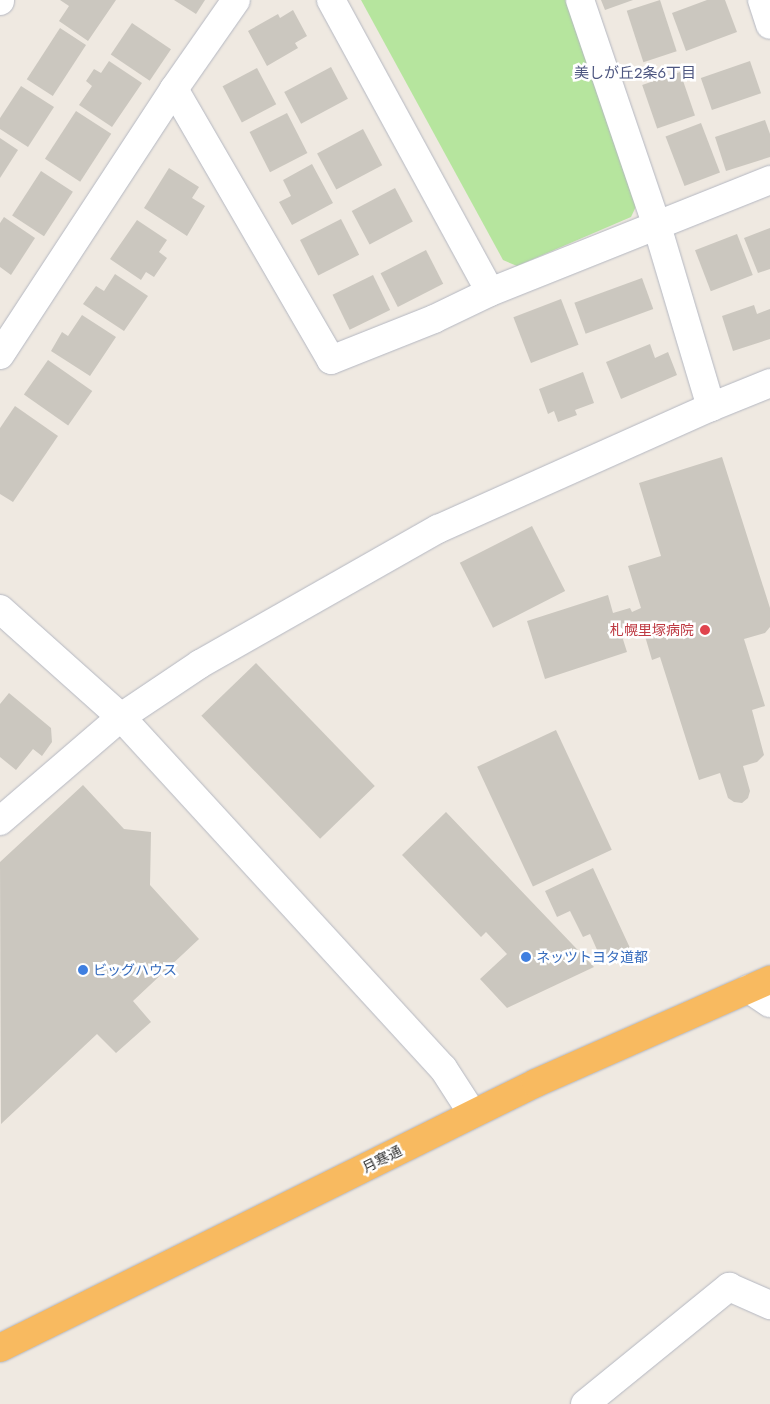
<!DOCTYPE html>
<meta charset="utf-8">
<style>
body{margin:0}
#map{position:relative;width:770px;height:1404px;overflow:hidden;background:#efe9e1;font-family:Jost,"Noto Sans JP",sans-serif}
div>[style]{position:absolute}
.green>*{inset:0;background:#b6e59e}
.building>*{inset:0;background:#cbc7bf;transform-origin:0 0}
.roads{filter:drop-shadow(0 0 1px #b4b7c1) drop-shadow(0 0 1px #b4b7c1)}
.minor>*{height:28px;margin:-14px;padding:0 14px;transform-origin:14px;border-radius:14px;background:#fff}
.tertiary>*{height:28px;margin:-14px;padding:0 14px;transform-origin:14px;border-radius:14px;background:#fff}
.trunk>*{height:28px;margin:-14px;padding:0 14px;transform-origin:14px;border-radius:14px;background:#f8ba60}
.dots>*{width:14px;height:14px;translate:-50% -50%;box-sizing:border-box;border:2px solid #fff;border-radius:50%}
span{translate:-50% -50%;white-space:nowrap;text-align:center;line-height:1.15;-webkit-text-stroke:5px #fff;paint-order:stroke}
.health-label{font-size:14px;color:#be3a42}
.right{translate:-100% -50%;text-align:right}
.shop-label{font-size:14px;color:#366cbe}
.left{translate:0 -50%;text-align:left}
.street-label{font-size:14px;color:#2e2e2e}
.neighbourhood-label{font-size:15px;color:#4d5680}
</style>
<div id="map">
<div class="green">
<i style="clip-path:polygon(361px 0,570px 0,639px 200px,631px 217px,517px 266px,503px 260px)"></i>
</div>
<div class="building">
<i style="clip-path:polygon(60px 0,116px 0,88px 41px,59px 21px,69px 6px)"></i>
<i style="clip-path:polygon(174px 0,205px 0,196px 14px)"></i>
<i style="clip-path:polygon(601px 0,633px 0,605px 10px)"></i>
<i style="left:660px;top:0;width:54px;height:35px;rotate:72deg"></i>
<i style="clip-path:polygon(707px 0,725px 0,737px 32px,686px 51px,672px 13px)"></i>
<i style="clip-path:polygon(293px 10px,307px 36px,295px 43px,298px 48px,267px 66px,248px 31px,278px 14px,280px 18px)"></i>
<i style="left:132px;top:23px;width:47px;height:38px;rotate:34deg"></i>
<i style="left:60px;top:28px;width:31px;height:61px;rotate:33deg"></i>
<i style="clip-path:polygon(109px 61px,142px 83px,112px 127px,79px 105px,92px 86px,86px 81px,94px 69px,101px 73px)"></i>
<i style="left:750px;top:61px;width:34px;height:52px;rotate:71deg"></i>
<i style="left:331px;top:67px;width:36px;height:53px;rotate:62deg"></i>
<i style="left:257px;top:68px;width:41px;height:39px;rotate:62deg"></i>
<i style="left:680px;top:72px;width:46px;height:40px;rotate:71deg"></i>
<i style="clip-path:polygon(21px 86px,54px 107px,28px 147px,0 129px,0 118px)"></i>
<i style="left:76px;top:111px;width:42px;height:57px;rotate:33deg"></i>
<i style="left:287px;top:113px;width:45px;height:42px;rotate:63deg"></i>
<i style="clip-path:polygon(765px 120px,770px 134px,770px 157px,726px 171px,715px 137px)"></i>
<i style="left:701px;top:123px;width:53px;height:38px;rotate:69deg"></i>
<i style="left:363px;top:129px;width:41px;height:52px;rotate:62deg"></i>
<i style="clip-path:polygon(0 138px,18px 150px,0 178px)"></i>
<i style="clip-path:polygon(312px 164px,333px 203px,292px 225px,279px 202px,291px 196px,283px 180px)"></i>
<i style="clip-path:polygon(169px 168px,199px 187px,192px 198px,205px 206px,187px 236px,144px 208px)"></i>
<i style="left:41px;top:171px;width:38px;height:53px;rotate:33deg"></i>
<i style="left:395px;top:188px;width:38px;height:49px;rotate:62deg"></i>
<i style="clip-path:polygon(4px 217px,35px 238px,11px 275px,0 267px,0 223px)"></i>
<i style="left:341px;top:219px;width:40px;height:46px;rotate:63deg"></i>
<i style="clip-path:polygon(137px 220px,167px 240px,159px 252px,167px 258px,154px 277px,146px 272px,141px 280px,110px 259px)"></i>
<i style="clip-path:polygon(770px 228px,770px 269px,758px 273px,744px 238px)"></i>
<i style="left:737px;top:234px;width:44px;height:45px;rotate:69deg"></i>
<i style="left:426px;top:250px;width:38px;height:51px;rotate:63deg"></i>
<i style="clip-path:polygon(115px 274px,148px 296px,124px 331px,83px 304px,96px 286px,104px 291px)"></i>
<i style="left:373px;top:275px;width:39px;height:45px;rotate:64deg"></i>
<i style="left:642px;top:278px;width:33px;height:72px;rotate:70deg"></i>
<i style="left:561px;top:299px;width:49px;height:51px;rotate:69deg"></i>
<i style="clip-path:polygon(754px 305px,757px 314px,770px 309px,770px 339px,733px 351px,722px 316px)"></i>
<i style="clip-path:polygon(82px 315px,116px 337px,90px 376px,51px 351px,62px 332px,68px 336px)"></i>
<i style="clip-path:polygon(650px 344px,655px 358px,668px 352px,677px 375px,621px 399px,606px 362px)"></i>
<i style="left:48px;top:360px;width:54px;height:42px;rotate:35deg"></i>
<i style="clip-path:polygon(583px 372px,594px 403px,575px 410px,577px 415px,558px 422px,554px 411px,548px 414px,539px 389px)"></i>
<i style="clip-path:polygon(15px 406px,58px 436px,13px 502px,0 494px,0 428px)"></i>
<i style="clip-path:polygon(722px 457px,770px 608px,770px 627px,765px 633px,744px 639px,765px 706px,752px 710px,764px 755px,757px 762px,743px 766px,750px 791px,748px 798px,742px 803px,734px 802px,728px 798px,720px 773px,699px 780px,660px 657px,652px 660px,642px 626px,621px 633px,627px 652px,545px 679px,527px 621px,608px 595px,613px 613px,630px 608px,632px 612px,641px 608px,628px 566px,661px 556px,639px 483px)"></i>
<i style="left:532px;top:526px;width:73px;height:81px;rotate:63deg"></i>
<i style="left:256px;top:663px;width:171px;height:76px;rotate:46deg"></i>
<i style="clip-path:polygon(9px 693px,51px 728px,52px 742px,42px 756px,33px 749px,16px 770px,0 757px,0 704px)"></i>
<i style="left:556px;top:730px;width:132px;height:87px;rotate:65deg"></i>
<i style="clip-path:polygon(83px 785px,124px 829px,151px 832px,150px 885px,199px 939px,133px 1001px,151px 1022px,116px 1053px,97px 1034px,1px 1124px,0 862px)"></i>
<i style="clip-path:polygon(446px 812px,594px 967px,507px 1008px,480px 979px,507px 954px,486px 932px,481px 937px,402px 855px)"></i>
<i style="clip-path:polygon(593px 868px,630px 948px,602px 961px,590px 934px,583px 937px,570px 911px,557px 917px,545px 891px)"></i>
</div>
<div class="roads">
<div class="minor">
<i style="left:331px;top:0;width:332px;rotate:61.4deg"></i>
<i style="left:580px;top:0;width:239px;rotate:71.2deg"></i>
<i style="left:657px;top:226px;width:189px;rotate:73.4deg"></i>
<i style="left:762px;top:0;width:26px;rotate:72deg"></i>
<i style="left:174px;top:89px;width:313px;rotate:59.9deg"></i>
<i style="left:331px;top:360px;width:111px;rotate:-21.7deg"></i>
<i style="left:434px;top:319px;width:62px;rotate:-25.7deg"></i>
<i style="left:490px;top:292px;width:302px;rotate:-21.8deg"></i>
<i style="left:0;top:355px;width:318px;rotate:-56.8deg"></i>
<i style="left:174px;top:89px;width:108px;rotate:-55.1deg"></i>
<i style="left:0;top:821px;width:160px;rotate:-40.7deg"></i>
<i style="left:121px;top:717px;width:95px;rotate:-33.9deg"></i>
<i style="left:200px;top:664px;width:274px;rotate:-29.6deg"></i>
<i style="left:438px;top:529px;width:299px;rotate:-24.1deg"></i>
<i style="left:711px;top:407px;width:64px;rotate:-22.1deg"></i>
<i style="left:749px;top:989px;width:25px;rotate:34deg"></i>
<i style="left:585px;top:1404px;width:186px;rotate:-39.1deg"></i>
<i style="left:729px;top:1287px;width:45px;rotate:23.7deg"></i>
</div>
<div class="tertiary">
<i style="left:0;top:1px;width:1px;rotate:-90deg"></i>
<i style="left:0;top:609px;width:162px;rotate:41.8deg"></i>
<i style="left:121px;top:717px;width:476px;rotate:47.5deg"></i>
<i style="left:443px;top:1068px;width:54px;rotate:57.2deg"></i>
</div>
<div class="trunk">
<i style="left:0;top:1348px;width:598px;rotate:-26.31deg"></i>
<i style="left:536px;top:1083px;width:256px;rotate:-23.8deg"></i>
</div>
</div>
<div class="dots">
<i style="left:705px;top:630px;background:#e0444e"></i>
<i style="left:526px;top:957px;background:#3f7fe0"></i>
<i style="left:83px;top:970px;background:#3f7fe0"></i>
</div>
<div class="health-label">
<span class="right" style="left:694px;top:630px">札幌里塚病院</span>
</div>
<div class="shop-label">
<span class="left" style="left:536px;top:957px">ネッツトヨタ道都</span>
<span class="left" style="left:93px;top:970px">ビッグハウス</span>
</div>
<div class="street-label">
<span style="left:382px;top:1159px;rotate:-27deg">月寒通</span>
</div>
<div class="neighbourhood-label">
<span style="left:635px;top:74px">美しが丘2条6丁目</span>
</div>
</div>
